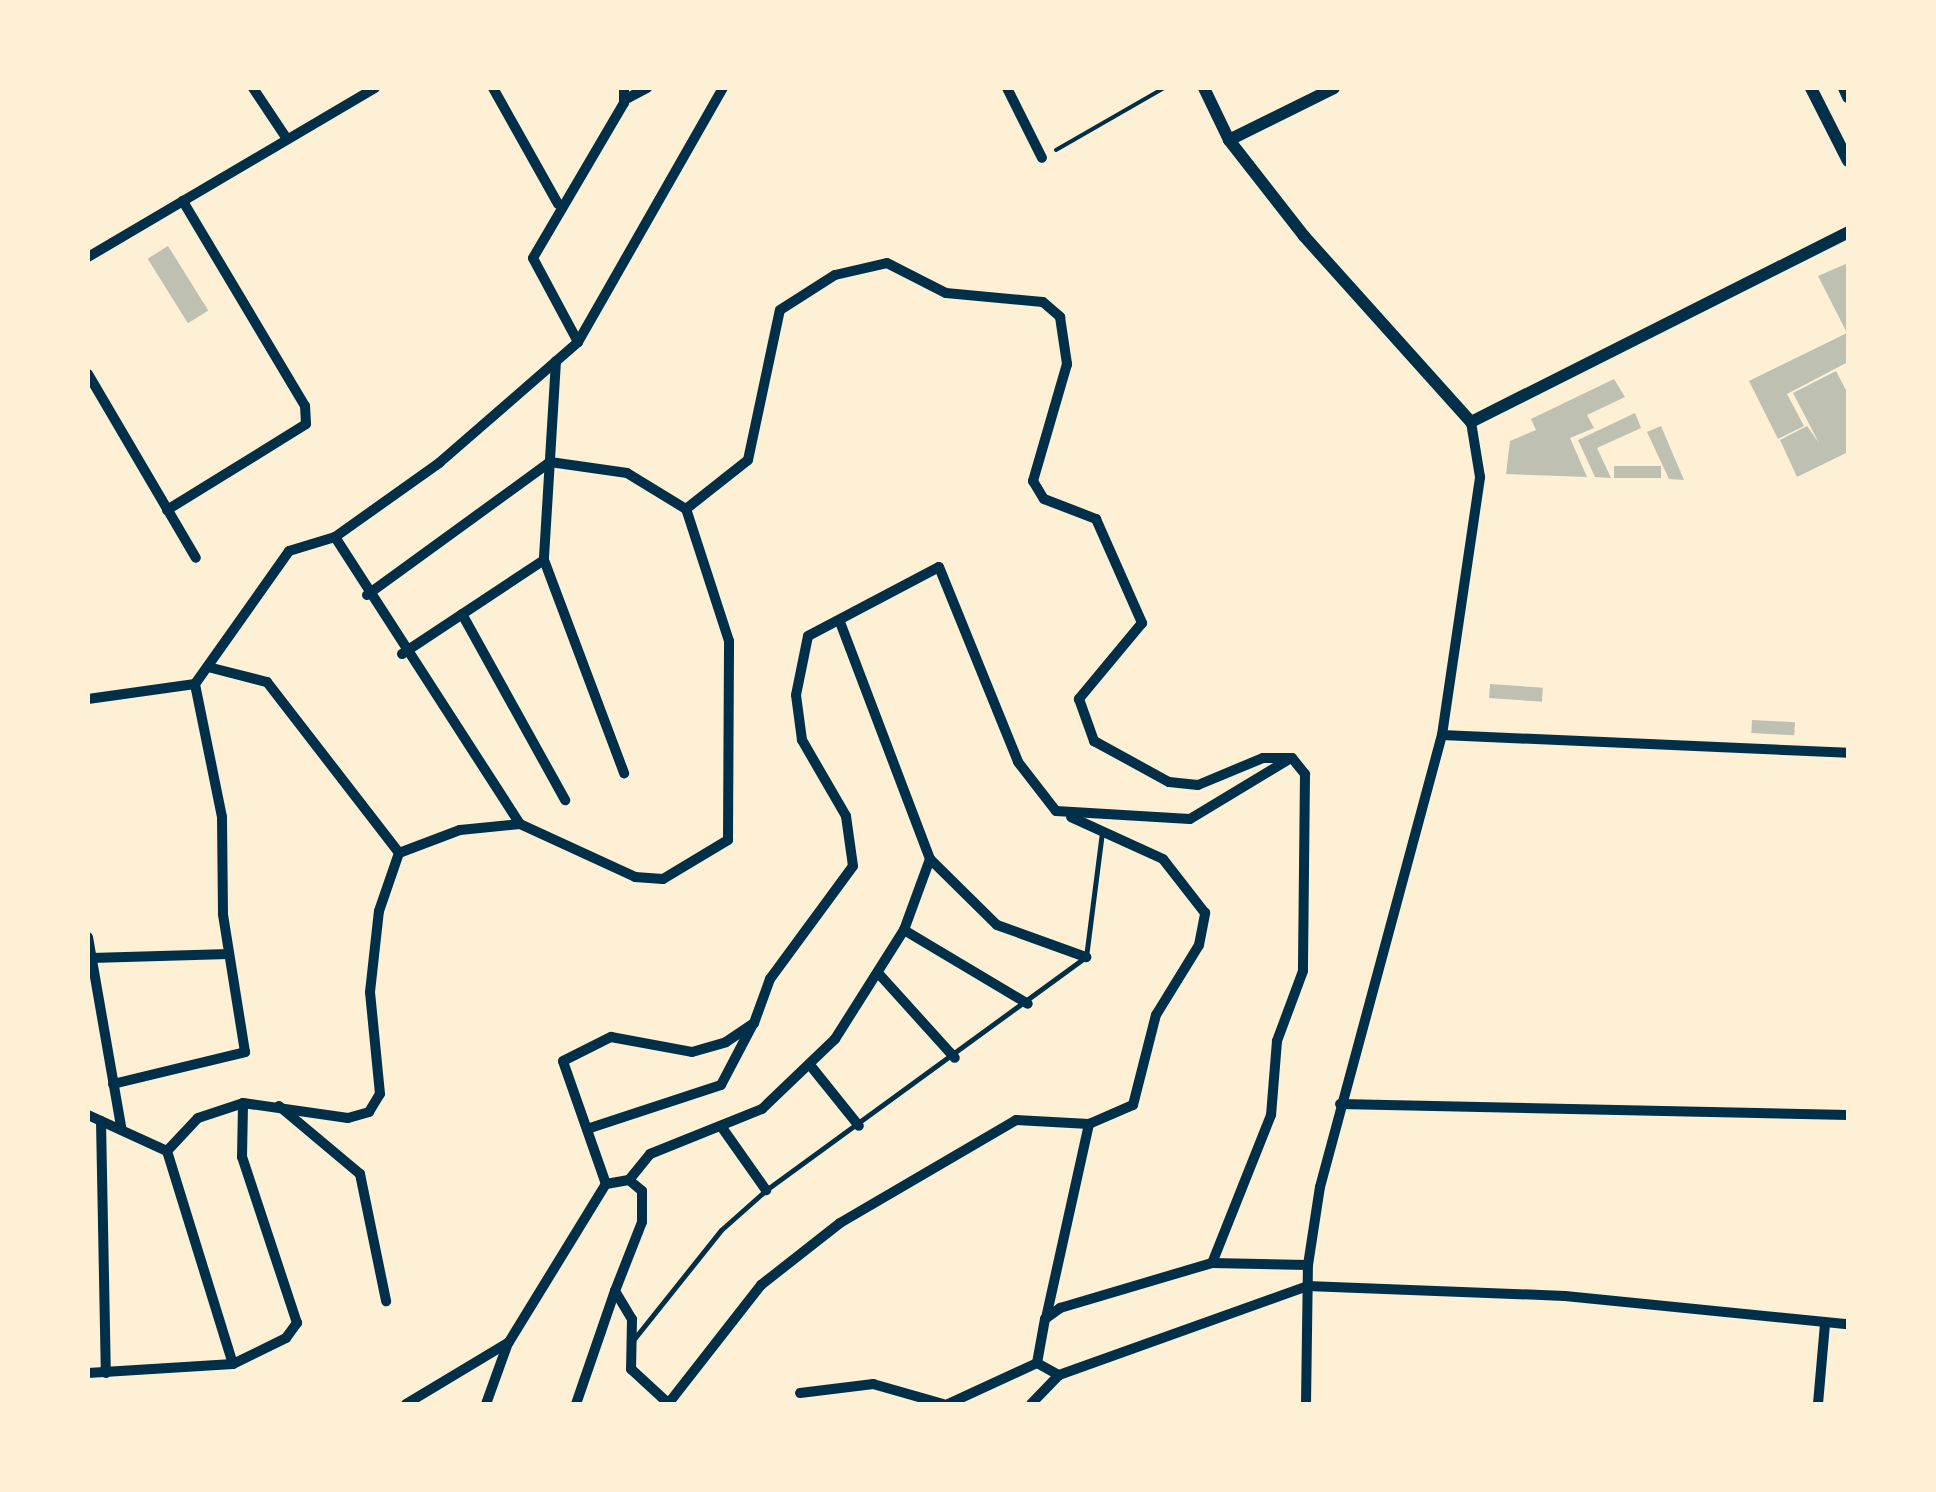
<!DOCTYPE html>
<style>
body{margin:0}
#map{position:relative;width:1936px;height:1492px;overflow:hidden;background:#fdf0d5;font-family:Merriweather,serif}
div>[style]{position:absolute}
.building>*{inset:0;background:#bec0b2;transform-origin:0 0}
.path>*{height:4px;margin:-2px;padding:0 2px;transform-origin:2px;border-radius:2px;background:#003049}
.service>*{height:5px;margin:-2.5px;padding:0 2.5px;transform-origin:2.5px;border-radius:2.5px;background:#003049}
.minor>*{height:10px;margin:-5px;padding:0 5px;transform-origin:5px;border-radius:5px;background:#003049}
.tertiary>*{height:12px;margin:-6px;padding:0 6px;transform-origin:6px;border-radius:6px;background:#003049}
span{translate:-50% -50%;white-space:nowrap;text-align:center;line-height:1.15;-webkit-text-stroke:8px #fdf0d5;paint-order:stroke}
.frame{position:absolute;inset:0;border:90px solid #fdf0d5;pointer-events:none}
</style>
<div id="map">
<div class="building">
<i style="left:168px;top:246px;width:76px;height:24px;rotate:58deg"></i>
<i style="clip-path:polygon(1848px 263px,1848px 362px,1787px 394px,1804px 426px,1778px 439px,1749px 381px,1847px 333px,1818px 276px)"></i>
<i style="clip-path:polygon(1836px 371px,1848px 394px,1848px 452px,1797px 477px,1780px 440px,1807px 426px,1819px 443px,1793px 393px)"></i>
<i style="clip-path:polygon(1614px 379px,1625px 397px,1587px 415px,1594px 428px,1570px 438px,1587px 477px,1506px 474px,1510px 441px,1536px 430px,1531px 419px)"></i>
<i style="clip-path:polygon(1635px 413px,1641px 428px,1597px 448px,1611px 478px,1595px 477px,1578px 440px)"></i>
<i style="clip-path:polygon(1661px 426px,1684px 480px,1669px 479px,1647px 432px)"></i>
<i style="left:1661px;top:466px;width:12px;height:47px;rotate:90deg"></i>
<i style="left:1490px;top:684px;width:53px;height:14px;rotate:4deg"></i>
<i style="left:1752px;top:720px;width:43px;height:13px;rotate:3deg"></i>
</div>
<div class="path">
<i style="left:1056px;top:150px;width:125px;rotate:-29.9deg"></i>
</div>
<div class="service">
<i style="left:634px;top:1339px;width:139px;rotate:-51.4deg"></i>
<i style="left:721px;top:1230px;width:60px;rotate:-41.6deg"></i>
<i style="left:766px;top:1190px;width:396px;rotate:-36.1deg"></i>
<i style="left:1086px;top:957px;width:126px;rotate:-82.7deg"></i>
</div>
<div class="minor">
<i style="left:253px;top:88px;width:61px;rotate:56.3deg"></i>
<i style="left:493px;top:88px;width:133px;rotate:60.7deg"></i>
<i style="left:1007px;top:88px;width:78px;rotate:63.4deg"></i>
<i style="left:626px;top:99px;width:24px;rotate:-28deg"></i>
<i style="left:88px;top:257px;width:333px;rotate:-30.5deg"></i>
<i style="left:578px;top:342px;width:95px;rotate:-118.2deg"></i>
<i style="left:533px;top:258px;width:180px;rotate:-59.6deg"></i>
<i style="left:624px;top:103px;width:15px;rotate:-90deg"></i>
<i style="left:556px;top:361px;width:199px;rotate:93.5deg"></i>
<i style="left:544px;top:560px;width:228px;rotate:69.4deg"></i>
<i style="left:88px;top:374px;width:213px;rotate:59.6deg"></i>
<i style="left:167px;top:510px;width:163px;rotate:-31.7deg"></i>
<i style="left:306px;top:424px;width:18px;rotate:-93deg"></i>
<i style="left:305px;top:406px;width:239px;rotate:-120.8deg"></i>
<i style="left:335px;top:537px;width:341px;rotate:57.2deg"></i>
<i style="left:367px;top:595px;width:226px;rotate:-36deg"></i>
<i style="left:550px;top:462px;width:78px;rotate:8.1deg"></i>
<i style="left:627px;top:473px;width:69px;rotate:31.4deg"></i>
<i style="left:462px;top:614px;width:213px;rotate:61deg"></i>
<i style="left:402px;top:654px;width:170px;rotate:-33.5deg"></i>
<i style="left:208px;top:667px;width:61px;rotate:14.3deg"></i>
<i style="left:267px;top:682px;width:216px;rotate:52.3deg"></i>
<i style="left:88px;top:699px;width:108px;rotate:-8deg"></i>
<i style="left:195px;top:684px;width:163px;rotate:-54.7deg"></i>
<i style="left:289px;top:551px;width:48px;rotate:-16.9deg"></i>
<i style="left:335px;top:537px;width:128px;rotate:-35.4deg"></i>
<i style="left:439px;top:463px;width:184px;rotate:-41deg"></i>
<i style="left:578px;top:342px;width:292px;rotate:-60.3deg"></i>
<i style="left:1442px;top:735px;width:406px;rotate:2.5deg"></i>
<i style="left:930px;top:859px;width:94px;rotate:44.6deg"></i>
<i style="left:997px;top:925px;width:95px;rotate:19.8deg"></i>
<i style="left:904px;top:930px;width:144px;rotate:30.8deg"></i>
<i style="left:88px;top:937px;width:192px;rotate:80.1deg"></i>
<i style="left:91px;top:958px;width:138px;rotate:-1.7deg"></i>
<i style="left:879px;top:974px;width:113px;rotate:47.9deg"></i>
<i style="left:810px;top:1065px;width:78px;rotate:51.2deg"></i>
<i style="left:113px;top:1084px;width:136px;rotate:-13.6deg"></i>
<i style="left:245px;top:1052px;width:140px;rotate:-99.1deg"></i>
<i style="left:223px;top:914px;width:97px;rotate:-90.6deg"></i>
<i style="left:222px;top:817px;width:136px;rotate:-101.5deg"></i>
<i style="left:1340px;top:1104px;width:508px;rotate:1.24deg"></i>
<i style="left:279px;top:1106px;width:106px;rotate:40deg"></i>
<i style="left:360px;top:1174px;width:130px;rotate:78.4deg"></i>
<i style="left:88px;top:1115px;width:87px;rotate:24.5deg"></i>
<i style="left:167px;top:1151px;width:45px;rotate:-46.8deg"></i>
<i style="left:198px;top:1118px;width:47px;rotate:-18.4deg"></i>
<i style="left:243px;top:1103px;width:106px;rotate:8.1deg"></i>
<i style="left:348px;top:1118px;width:22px;rotate:-16deg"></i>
<i style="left:369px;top:1112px;width:21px;rotate:-59deg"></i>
<i style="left:380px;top:1094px;width:102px;rotate:-95.6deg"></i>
<i style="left:370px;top:992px;width:81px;rotate:-83.7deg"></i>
<i style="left:379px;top:911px;width:61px;rotate:-71deg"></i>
<i style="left:399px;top:853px;width:65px;rotate:-20.7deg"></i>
<i style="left:460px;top:830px;width:60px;rotate:-5.7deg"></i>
<i style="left:520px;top:824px;width:127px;rotate:24.7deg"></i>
<i style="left:635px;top:877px;width:28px;rotate:4deg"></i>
<i style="left:663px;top:879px;width:76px;rotate:-31deg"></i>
<i style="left:728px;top:840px;width:199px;rotate:-89.7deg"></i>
<i style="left:729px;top:641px;width:139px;rotate:-108deg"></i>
<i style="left:686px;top:509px;width:79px;rotate:-38.3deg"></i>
<i style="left:748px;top:460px;width:153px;rotate:-78deg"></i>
<i style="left:780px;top:310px;width:65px;rotate:-32.5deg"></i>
<i style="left:835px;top:275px;width:53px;rotate:-13deg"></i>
<i style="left:887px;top:263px;width:66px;rotate:27deg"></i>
<i style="left:946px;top:293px;width:97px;rotate:5.3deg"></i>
<i style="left:1043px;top:302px;width:23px;rotate:41deg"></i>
<i style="left:1060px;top:317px;width:48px;rotate:81.5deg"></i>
<i style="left:1067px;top:364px;width:122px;rotate:106.2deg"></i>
<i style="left:1033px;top:481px;width:21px;rotate:59deg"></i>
<i style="left:1044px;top:499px;width:56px;rotate:21deg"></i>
<i style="left:1096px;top:519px;width:114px;rotate:66.1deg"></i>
<i style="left:1142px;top:623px;width:99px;rotate:129.7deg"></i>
<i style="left:1079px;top:699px;width:45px;rotate:70.3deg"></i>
<i style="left:1094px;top:741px;width:85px;rotate:28.7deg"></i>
<i style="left:1169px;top:782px;width:29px;rotate:6deg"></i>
<i style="left:1198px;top:785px;width:70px;rotate:-22.6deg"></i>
<i style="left:1263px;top:758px;width:29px"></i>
<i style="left:1292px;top:758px;width:21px;rotate:51deg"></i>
<i style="left:1305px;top:774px;width:197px;rotate:90.6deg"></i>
<i style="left:1303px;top:971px;width:75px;rotate:110.4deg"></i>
<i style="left:1277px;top:1041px;width:74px;rotate:94.6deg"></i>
<i style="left:1271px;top:1115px;width:159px;rotate:111.7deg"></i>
<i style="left:101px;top:1121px;width:252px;rotate:88.9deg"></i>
<i style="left:587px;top:1129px;width:141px;rotate:-18.2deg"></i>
<i style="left:721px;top:1085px;width:69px;rotate:-62.3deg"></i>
<i style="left:723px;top:1129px;width:75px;rotate:54.8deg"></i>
<i style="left:167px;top:1151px;width:223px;rotate:72.8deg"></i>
<i style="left:629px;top:1180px;width:33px;rotate:-51deg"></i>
<i style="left:650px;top:1154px;width:121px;rotate:-21.9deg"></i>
<i style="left:762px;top:1109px;width:101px;rotate:-43.8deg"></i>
<i style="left:835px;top:1039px;width:129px;rotate:-57.7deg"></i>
<i style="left:904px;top:930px;width:76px;rotate:-69.9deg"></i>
<i style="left:930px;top:859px;width:254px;rotate:-110.8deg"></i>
<i style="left:606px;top:1184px;width:130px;rotate:-109.3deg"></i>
<i style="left:563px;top:1061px;width:54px;rotate:-26.6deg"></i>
<i style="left:611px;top:1037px;width:82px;rotate:10.5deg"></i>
<i style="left:692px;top:1052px;width:35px;rotate:-16deg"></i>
<i style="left:726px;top:1042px;width:34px;rotate:-34deg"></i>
<i style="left:754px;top:1023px;width:47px;rotate:-70deg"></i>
<i style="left:770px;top:979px;width:140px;rotate:-53.7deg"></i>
<i style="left:853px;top:866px;width:50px;rotate:-98deg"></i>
<i style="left:846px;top:816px;width:88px;rotate:-120.1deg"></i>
<i style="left:802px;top:740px;width:45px;rotate:-97.6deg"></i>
<i style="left:796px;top:695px;width:60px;rotate:-78.5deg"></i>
<i style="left:808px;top:636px;width:148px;rotate:-27.8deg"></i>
<i style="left:939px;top:567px;width:210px;rotate:67.9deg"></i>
<i style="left:1018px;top:762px;width:62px;rotate:52.2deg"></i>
<i style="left:1056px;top:811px;width:134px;rotate:3.4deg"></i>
<i style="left:1190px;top:819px;width:118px;rotate:-31.1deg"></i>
<i style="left:1046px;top:1318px;width:199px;rotate:-77.5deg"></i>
<i style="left:1037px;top:1363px;width:25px;rotate:29deg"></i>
<i style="left:1059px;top:1375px;width:263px;rotate:-19.7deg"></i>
<i style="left:1307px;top:1286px;width:258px;rotate:2.2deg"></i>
<i style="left:1565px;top:1296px;width:284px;rotate:5.7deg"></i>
<i style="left:88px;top:1373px;width:145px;rotate:-3.6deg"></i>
<i style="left:233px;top:1364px;width:59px;rotate:-26.1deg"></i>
<i style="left:286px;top:1338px;width:19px;rotate:-54deg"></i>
<i style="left:297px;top:1323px;width:175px;rotate:-108.3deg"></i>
<i style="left:242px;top:1157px;width:54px;rotate:-88.9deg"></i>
<i style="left:800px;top:1393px;width:74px;rotate:-7deg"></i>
<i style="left:873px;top:1384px;width:73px;rotate:15.9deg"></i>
<i style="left:406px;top:1404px;width:120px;rotate:-31deg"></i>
<i style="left:509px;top:1342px;width:185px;rotate:-58.5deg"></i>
<i style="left:606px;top:1184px;width:23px;rotate:-10deg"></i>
<i style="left:629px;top:1180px;width:17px;rotate:40deg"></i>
<i style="left:642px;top:1191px;width:31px;rotate:90deg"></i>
<i style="left:642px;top:1222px;width:74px;rotate:111.4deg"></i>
<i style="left:615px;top:1291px;width:33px;rotate:59deg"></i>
<i style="left:632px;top:1319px;width:50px;rotate:91.1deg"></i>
<i style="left:631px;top:1369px;width:52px;rotate:42.6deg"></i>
<i style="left:486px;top:1404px;width:65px;rotate:-70.2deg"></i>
<i style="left:576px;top:1404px;width:120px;rotate:-71deg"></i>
<i style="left:668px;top:1404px;width:151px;rotate:-52deg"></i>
<i style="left:761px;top:1285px;width:100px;rotate:-38.1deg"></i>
<i style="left:840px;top:1223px;width:204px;rotate:-30.3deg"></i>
<i style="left:1016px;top:1120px;width:73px;rotate:3.1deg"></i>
<i style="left:1089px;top:1124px;width:48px;rotate:-23.4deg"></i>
<i style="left:1133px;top:1105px;width:93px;rotate:-75.7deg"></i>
<i style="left:1156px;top:1015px;width:82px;rotate:-58.4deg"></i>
<i style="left:1199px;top:945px;width:33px;rotate:-79deg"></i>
<i style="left:1205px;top:913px;width:68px;rotate:-127.9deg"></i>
<i style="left:1163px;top:859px;width:101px;rotate:-155.5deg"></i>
<i style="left:948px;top:1404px;width:98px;rotate:-24.7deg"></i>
<i style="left:1037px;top:1363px;width:45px;rotate:-79.7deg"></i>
<i style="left:1045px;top:1319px;width:19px;rotate:-36deg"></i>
<i style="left:1060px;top:1308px;width:159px;rotate:-16.5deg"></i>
<i style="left:1212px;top:1263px;width:96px;rotate:1.2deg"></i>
<i style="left:1031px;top:1404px;width:40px;rotate:-46deg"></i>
<i style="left:1306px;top:1404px;width:139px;rotate:-89.2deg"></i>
<i style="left:1308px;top:1265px;width:79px;rotate:-81.3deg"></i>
<i style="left:1320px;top:1187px;width:468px;rotate:-74.9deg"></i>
<i style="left:1442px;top:735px;width:261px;rotate:-81.6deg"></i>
<i style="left:1480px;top:477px;width:56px;rotate:-99.3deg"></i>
<i style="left:1818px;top:1404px;width:80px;rotate:-85deg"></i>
</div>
<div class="tertiary">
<i style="left:1204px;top:88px;width:58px;rotate:64.3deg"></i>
<i style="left:1229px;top:140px;width:122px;rotate:52deg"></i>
<i style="left:1304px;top:236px;width:250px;rotate:48.1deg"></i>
<i style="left:1471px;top:422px;width:422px;rotate:-26.7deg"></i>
<i style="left:1811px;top:88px;width:82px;rotate:63.1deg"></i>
<i style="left:1844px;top:88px;width:10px;rotate:66deg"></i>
<i style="left:1229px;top:140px;width:117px;rotate:-26.3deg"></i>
</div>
<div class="frame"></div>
</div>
